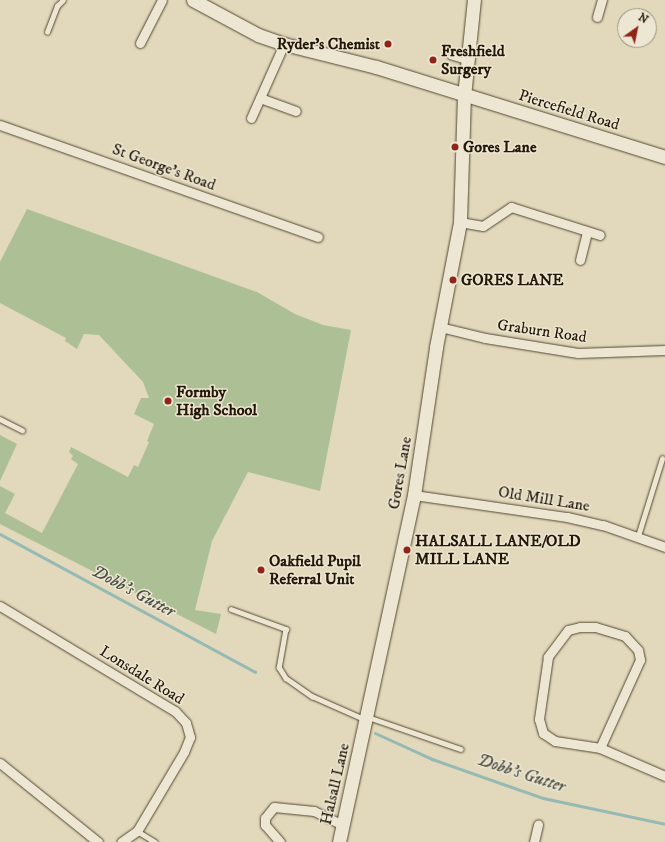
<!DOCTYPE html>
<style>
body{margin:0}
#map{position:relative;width:665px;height:842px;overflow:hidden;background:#e2d8bb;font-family:"IM FELL DW Pica",serif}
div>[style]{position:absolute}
.green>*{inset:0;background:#adc095}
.stream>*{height:3px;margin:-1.5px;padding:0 1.5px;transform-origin:1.5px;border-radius:1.5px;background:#95b9b3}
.roads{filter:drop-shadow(0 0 1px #544733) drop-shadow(0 0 1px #544733)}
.lane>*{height:4.5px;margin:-2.25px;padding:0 2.25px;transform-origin:2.25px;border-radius:2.25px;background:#ece6d3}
.street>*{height:9px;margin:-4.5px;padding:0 4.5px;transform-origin:4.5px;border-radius:4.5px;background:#ece6d3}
.secondary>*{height:13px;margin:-6.5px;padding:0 6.5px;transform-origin:6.5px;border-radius:6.5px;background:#ece6d3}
.dots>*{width:11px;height:11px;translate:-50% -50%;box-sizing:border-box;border:2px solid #ece6d3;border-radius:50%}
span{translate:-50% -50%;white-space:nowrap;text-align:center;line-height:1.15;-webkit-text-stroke:3px #ece6d3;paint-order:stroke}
.poi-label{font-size:16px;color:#241706;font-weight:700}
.right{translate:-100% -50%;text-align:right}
.left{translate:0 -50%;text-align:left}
.street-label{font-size:16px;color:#241706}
.water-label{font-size:17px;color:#4c5043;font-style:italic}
.north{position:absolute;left:617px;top:8px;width:40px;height:40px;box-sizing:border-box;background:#ece6d3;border:1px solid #9c9381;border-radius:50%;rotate:33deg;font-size:11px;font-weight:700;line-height:16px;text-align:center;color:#241706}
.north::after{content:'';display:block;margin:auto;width:14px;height:18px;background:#8f2418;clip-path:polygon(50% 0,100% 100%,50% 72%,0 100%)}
</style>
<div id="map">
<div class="green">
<i style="clip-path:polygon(27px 209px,257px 292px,295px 314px,323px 325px,351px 330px,320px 491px,248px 472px,212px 541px,195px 610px,221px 614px,216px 634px,0 524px,0 486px,15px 494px,5px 513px,42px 533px,78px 464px,71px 459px,73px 456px,69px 452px,71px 447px,128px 477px,134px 465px,138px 467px,149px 442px,147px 441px,154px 424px,134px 414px,141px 398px,149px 398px,143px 382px,99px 335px,84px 334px,77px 349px,65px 341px,66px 338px,0 303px,0 262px)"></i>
<i style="clip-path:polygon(0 435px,17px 444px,0 481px)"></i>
</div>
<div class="stream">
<i style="left:0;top:534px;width:290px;rotate:28.4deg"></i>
<i style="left:375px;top:733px;width:63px;rotate:24.5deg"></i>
<i style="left:432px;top:759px;width:118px;rotate:19.4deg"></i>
<i style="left:543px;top:798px;width:125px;rotate:12deg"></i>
</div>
<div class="roads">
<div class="lane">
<i style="left:47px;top:32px;width:28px;rotate:-69deg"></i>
<i style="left:57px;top:6px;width:8px;rotate:-45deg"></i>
<i style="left:450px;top:56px;width:17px;rotate:17deg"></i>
<i style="left:0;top:419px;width:25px;rotate:27deg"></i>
<i style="left:638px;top:536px;width:81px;rotate:-72.7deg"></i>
<i style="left:231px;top:609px;width:59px;rotate:20deg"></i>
<i style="left:286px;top:629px;width:39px;rotate:100deg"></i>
<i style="left:279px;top:667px;width:13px;rotate:58deg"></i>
<i style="left:286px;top:678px;width:32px;rotate:35deg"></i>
<i style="left:312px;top:696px;width:57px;rotate:23.9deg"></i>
<i style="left:368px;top:717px;width:98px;rotate:19deg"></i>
<i style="left:137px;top:831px;width:21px;rotate:31deg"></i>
</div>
<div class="street">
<i style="left:597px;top:17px;width:18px;rotate:-74deg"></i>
<i style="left:140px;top:43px;width:48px;rotate:-62.9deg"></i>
<i style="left:260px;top:98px;width:38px;rotate:20deg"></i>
<i style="left:251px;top:118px;width:81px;rotate:-66deg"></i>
<i style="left:0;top:125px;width:337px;rotate:19.4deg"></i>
<i style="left:460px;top:222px;width:23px;rotate:10deg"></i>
<i style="left:483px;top:226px;width:34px;rotate:-34deg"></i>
<i style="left:511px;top:207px;width:93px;rotate:17.5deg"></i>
<i style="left:580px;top:260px;width:29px;rotate:-76deg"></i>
<i style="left:440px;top:327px;width:46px;rotate:13.7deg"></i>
<i style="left:485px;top:338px;width:94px;rotate:9.2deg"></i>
<i style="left:578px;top:353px;width:87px;rotate:-2deg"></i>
<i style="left:414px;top:495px;width:155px;rotate:8.2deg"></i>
<i style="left:567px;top:517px;width:37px;rotate:13deg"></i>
<i style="left:603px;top:525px;width:66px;rotate:19.5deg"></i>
<i style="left:0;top:606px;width:204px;rotate:31deg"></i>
<i style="left:175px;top:711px;width:16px;rotate:47deg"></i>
<i style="left:186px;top:723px;width:15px;rotate:74deg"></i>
<i style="left:190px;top:737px;width:16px;rotate:112deg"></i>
<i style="left:184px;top:752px;width:92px;rotate:120.7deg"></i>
<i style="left:137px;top:831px;width:19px;rotate:145deg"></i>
<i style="left:600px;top:748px;width:97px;rotate:-65.6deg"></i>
<i style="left:640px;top:660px;width:10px;rotate:-101deg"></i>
<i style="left:638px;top:650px;width:19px;rotate:-133deg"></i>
<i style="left:625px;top:636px;width:31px;rotate:-163deg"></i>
<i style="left:595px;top:627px;width:15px;rotate:180deg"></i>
<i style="left:580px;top:627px;width:12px;rotate:166deg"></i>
<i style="left:568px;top:630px;width:34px;rotate:127deg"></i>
<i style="left:548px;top:657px;width:63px;rotate:98.3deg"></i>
<i style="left:539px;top:719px;width:15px;rotate:74deg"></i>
<i style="left:543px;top:733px;width:14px;rotate:34deg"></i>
<i style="left:555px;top:741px;width:46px;rotate:8.8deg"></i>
<i style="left:600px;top:748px;width:71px;rotate:23.3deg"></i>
<i style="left:0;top:763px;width:126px;rotate:38.9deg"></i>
<i style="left:280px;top:842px;width:23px;rotate:-131deg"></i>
<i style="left:265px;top:825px;width:7px;rotate:-90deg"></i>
<i style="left:265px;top:818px;width:14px;rotate:-51deg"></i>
<i style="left:274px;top:807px;width:40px;rotate:5.7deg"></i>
<i style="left:314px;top:811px;width:32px;rotate:26deg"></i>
<i style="left:534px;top:842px;width:18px;rotate:-77deg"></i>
</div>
<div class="secondary">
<i style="left:193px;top:0;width:74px;rotate:28.3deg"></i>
<i style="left:258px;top:35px;width:28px;rotate:19deg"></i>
<i style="left:284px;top:44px;width:95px;rotate:14deg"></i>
<i style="left:376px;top:67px;width:303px;rotate:17.3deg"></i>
<i style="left:339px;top:842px;width:355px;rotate:-77.8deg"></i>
<i style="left:414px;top:495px;width:150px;rotate:-81.5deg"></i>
<i style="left:436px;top:347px;width:127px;rotate:-79.1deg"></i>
<i style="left:460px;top:222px;width:126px;rotate:-88.2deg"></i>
<i style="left:464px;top:96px;width:97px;rotate:-84.1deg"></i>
</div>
</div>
<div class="dots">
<i style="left:388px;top:44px;background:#8f2418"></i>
<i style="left:433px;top:60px;background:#8f2418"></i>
<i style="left:455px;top:147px;background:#8f2418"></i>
<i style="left:453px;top:280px;background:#8f2418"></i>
<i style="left:168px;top:401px;background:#8f2418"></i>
<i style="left:407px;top:550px;background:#8f2418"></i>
<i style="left:261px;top:570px;background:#8f2418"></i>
</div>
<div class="poi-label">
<span class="right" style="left:380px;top:44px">Ryder's Chemist</span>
<span class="left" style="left:441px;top:60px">Freshfield<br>Surgery</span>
<span class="left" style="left:463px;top:147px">Gores Lane</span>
<span class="left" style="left:461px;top:280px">GORES LANE</span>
<span class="left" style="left:176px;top:401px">Formby<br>High School</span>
<span class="left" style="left:415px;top:550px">HALSALL LANE/OLD<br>MILL LANE</span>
<span class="left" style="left:269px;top:570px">Oakfield Pupil<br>Referral Unit</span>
</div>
<div class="street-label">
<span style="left:569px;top:110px;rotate:17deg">Piercefield Road</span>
<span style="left:164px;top:167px;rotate:20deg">St George's Road</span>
<span style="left:542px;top:331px;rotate:8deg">Graburn Road</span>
<span style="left:400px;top:473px;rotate:-80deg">Gores Lane</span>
<span style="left:544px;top:499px;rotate:9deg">Old Mill Lane</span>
<span style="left:142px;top:675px;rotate:32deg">Lonsdale Road</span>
<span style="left:335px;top:784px;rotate:-77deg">Halsall Lane</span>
</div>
<div class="water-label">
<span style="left:133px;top:592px;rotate:28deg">Dobb's Gutter</span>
<span style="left:521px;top:774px;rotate:18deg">Dobb's Gutter</span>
</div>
<div class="north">N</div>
</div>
